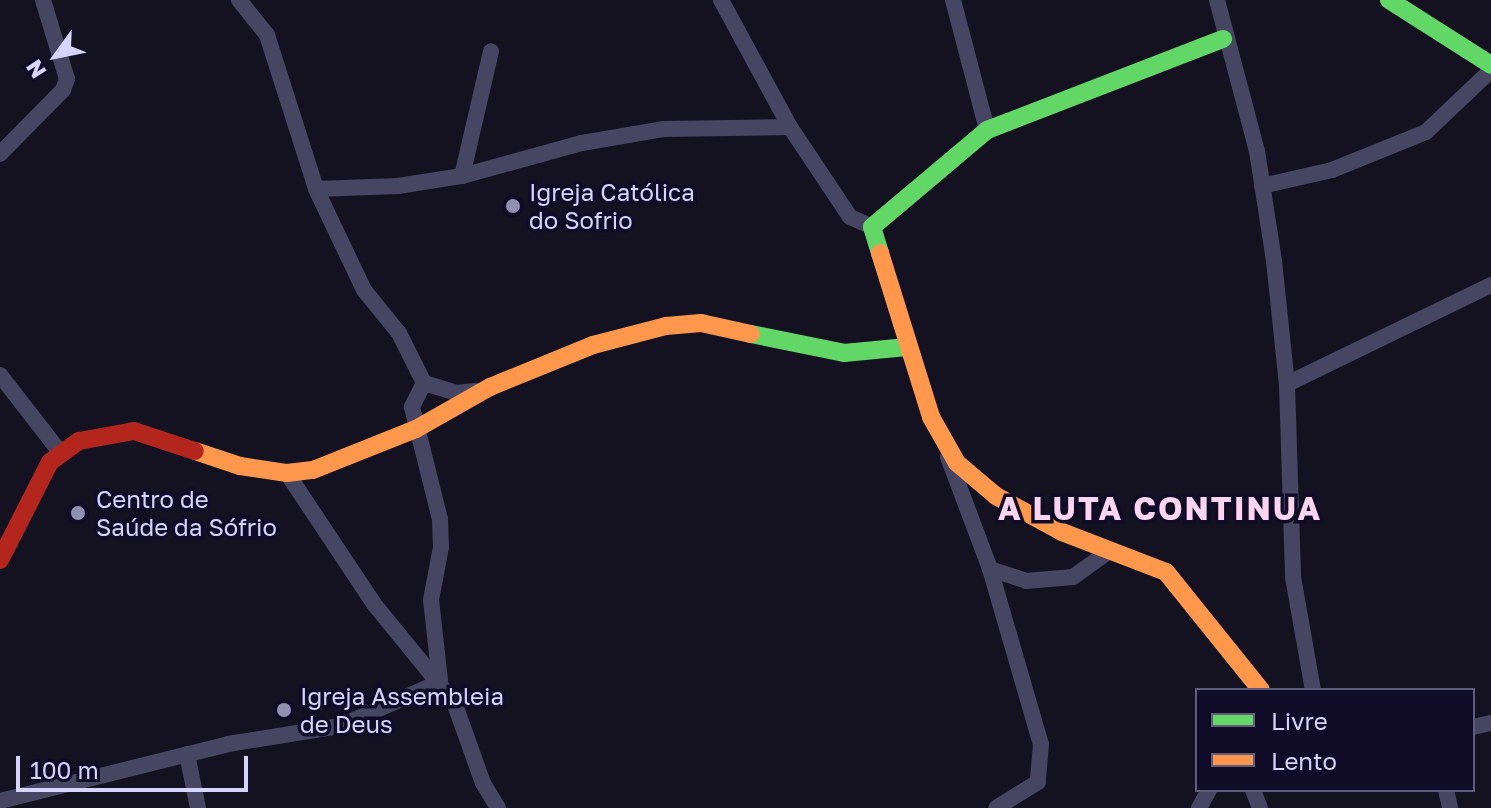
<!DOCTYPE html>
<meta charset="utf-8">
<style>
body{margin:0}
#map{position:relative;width:1491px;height:808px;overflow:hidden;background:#141221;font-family:"Golos Text",sans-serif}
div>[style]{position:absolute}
.street>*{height:16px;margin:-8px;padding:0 8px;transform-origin:8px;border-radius:8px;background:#464662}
.fast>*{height:18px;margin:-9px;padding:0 9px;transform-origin:9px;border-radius:9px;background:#63d668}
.slow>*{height:18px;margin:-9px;padding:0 9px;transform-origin:9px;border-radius:9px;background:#ff974d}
.jam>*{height:18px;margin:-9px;padding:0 9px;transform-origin:9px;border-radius:9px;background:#b3261e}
.dots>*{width:22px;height:22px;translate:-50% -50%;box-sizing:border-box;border:4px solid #100c27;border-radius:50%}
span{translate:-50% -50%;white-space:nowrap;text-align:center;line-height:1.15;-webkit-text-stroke:7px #100c27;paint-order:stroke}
.poi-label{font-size:24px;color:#d6d3ff}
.left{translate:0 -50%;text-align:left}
.district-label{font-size:32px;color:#ffd5f1;font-weight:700;letter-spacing:2px}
.legend{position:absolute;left:1195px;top:688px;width:280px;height:104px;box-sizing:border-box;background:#100c27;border:2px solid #5f5c7d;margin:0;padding:10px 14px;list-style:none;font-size:24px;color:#d6d3ff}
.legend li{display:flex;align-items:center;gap:16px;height:40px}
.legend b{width:40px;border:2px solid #5f5c7d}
.north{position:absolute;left:16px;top:16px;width:80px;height:80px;-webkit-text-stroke:6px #100c27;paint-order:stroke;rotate:237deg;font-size:22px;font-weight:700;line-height:32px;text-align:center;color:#d6d3ff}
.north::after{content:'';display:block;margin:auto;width:28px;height:36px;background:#d6d3ff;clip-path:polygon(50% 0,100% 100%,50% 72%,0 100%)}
.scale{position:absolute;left:16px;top:756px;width:232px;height:36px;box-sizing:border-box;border:4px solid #d6d3ff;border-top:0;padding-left:10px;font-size:24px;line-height:28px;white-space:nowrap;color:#d6d3ff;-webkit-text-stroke:6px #100c27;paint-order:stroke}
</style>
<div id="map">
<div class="street">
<i style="left:239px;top:0;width:45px;rotate:51.3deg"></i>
<i style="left:267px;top:35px;width:162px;rotate:72.3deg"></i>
<i style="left:316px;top:189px;width:112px;rotate:64.6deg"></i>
<i style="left:364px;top:290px;width:55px;rotate:50.9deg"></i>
<i style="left:399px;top:333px;width:56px;rotate:63.4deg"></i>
<i style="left:424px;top:383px;width:34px;rotate:17deg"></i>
<i style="left:456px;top:393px;width:19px;rotate:-6deg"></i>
<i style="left:721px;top:0;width:145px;rotate:61.5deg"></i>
<i style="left:790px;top:127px;width:108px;rotate:56.3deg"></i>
<i style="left:850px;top:217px;width:24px;rotate:24deg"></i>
<i style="left:953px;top:0;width:134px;rotate:75.3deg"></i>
<i style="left:1217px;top:0;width:156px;rotate:75.2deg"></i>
<i style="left:1257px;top:151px;width:111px;rotate:81.2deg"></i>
<i style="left:1274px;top:261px;width:124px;rotate:84deg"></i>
<i style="left:1287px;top:384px;width:193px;rotate:88.2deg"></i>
<i style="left:1293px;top:577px;width:115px;rotate:80deg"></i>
<i style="left:0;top:154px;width:90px;rotate:-45.5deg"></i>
<i style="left:63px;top:90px;width:12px;rotate:-70deg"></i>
<i style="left:67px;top:79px;width:83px;rotate:-106.9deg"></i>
<i style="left:462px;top:176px;width:128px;rotate:-76.9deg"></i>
<i style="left:1262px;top:186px;width:72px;rotate:-12.9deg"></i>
<i style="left:1332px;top:170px;width:101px;rotate:-22deg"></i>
<i style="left:1426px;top:132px;width:90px;rotate:-43.6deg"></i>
<i style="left:316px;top:189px;width:82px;rotate:-2.1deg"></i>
<i style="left:398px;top:186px;width:65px;rotate:-8.9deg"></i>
<i style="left:462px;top:176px;width:124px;rotate:-15.4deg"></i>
<i style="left:582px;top:143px;width:82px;rotate:-9.8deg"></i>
<i style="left:663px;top:129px;width:127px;rotate:-0.9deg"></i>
<i style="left:0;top:375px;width:98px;rotate:52.1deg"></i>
<i style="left:424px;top:383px;width:27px;rotate:117deg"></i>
<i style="left:412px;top:407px;width:115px;rotate:76deg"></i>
<i style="left:440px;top:519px;width:28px;rotate:88deg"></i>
<i style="left:441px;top:547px;width:54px;rotate:100.7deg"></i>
<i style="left:431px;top:600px;width:81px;rotate:83.6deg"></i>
<i style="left:1287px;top:384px;width:227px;rotate:-25.9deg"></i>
<i style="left:948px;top:457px;width:120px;rotate:69.4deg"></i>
<i style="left:990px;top:569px;width:182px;rotate:73.8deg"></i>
<i style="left:1041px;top:744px;width:38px;rotate:95deg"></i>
<i style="left:1038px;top:782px;width:49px;rotate:148.2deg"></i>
<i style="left:287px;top:473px;width:157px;rotate:56.4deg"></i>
<i style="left:374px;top:604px;width:127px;rotate:50.8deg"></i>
<i style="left:454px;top:702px;width:86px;rotate:70.3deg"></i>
<i style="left:483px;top:783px;width:29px;rotate:59deg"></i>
<i style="left:990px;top:569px;width:38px;rotate:18deg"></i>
<i style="left:1026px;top:581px;width:47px;rotate:-4.9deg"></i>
<i style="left:1073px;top:577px;width:43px;rotate:-35.5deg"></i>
<i style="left:1473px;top:727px;width:18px;rotate:-13deg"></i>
<i style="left:187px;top:754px;width:55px;rotate:78.5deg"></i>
<i style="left:1253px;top:790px;width:19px;rotate:69deg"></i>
<i style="left:1446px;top:790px;width:18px;rotate:77deg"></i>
<i style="left:0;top:801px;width:235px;rotate:-14deg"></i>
<i style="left:228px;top:744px;width:113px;rotate:-9.1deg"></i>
<i style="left:340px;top:726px;width:109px;rotate:-23.7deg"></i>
<i style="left:1199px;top:808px;width:21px;rotate:-61deg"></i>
</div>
<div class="fast">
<i style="left:1389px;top:0;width:121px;rotate:32.5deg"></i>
<i style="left:880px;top:253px;width:27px;rotate:-107deg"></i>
<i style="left:872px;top:227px;width:150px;rotate:-40.1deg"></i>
<i style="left:987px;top:130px;width:253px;rotate:-21.1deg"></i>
<i style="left:751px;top:334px;width:95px;rotate:11.5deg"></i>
<i style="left:844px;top:353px;width:63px;rotate:-5.4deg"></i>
</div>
<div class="slow">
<i style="left:880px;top:253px;width:172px;rotate:72.7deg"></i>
<i style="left:931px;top:417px;width:53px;rotate:60.5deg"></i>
<i style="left:957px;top:463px;width:51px;rotate:40.2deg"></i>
<i style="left:996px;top:496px;width:75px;rotate:28.6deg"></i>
<i style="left:1062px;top:532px;width:111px;rotate:21deg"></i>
<i style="left:1166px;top:572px;width:151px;rotate:51.2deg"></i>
<i style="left:195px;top:451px;width:47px;rotate:18.4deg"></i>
<i style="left:240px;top:466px;width:48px;rotate:8.5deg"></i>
<i style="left:287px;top:473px;width:26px;rotate:-7deg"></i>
<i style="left:313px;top:470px;width:111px;rotate:-21.7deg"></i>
<i style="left:416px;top:429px;width:85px;rotate:-29.6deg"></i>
<i style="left:490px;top:387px;width:111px;rotate:-22.2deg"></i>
<i style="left:593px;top:345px;width:75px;rotate:-14.6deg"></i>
<i style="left:666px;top:326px;width:35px;rotate:-5deg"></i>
<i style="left:701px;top:323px;width:51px;rotate:12.4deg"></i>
</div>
<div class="jam">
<i style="left:0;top:560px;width:110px;rotate:-63deg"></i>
<i style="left:50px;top:462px;width:36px;rotate:-36deg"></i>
<i style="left:79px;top:441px;width:56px;rotate:-10.3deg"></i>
<i style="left:134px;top:431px;width:64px;rotate:18.2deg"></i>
</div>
<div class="dots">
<i style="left:513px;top:206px;background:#928fb1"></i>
<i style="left:78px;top:513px;background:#928fb1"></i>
<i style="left:284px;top:710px;background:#928fb1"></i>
</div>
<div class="poi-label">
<span class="left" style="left:529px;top:206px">Igreja Católica<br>do Sofrio</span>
<span class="left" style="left:96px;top:513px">Centro de<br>Saúde da Sófrio</span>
<span class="left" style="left:300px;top:710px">Igreja Assembleia<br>de Deus</span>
</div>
<div class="district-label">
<span style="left:1160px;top:508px">A LUTA CONTINUA</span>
</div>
<ul class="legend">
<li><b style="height:10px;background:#63d668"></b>Livre</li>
<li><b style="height:10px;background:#ff974d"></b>Lento</li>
</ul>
<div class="north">N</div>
<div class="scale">100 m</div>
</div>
